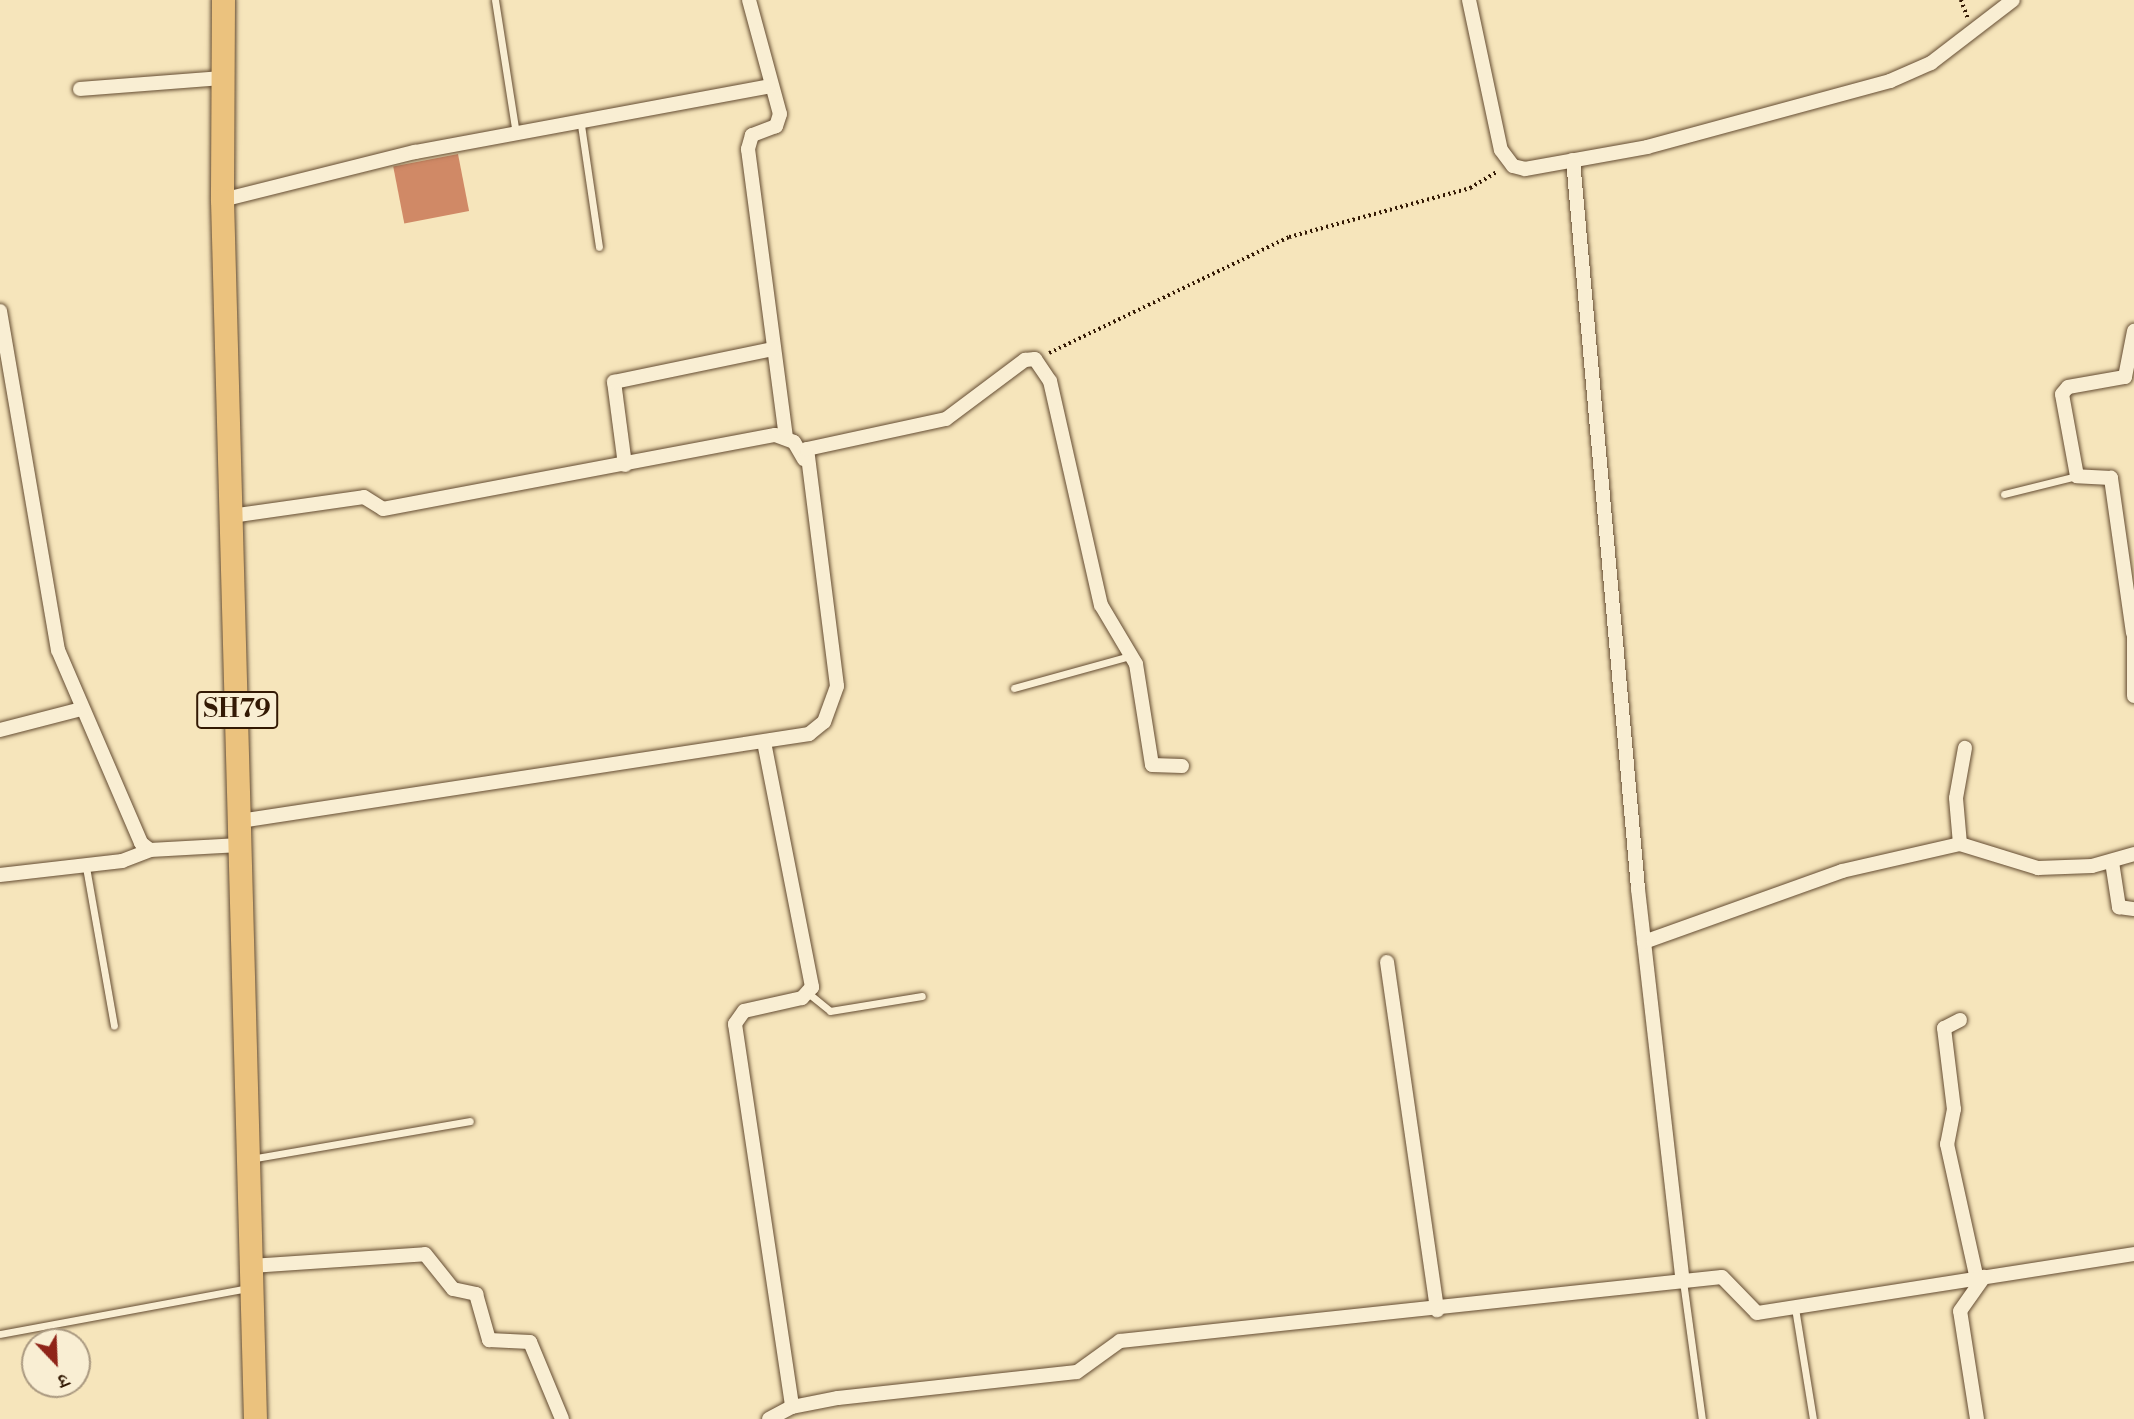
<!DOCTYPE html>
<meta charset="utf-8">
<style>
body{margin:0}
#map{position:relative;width:2134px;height:1419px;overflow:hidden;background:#f6e5bb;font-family:"Libre Bodoni","Noto Serif Devanagari",serif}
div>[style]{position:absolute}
.building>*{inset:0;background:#d08966;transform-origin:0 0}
.path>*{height:3.5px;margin-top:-1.75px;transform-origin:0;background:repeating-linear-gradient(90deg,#331904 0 2px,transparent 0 5.5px)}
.roads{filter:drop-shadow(0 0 2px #644c32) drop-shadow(0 0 2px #644c32)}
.service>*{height:7px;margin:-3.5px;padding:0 3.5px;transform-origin:3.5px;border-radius:3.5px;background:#f9eed3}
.minor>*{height:14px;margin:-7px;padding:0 7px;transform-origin:7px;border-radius:7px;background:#f9eed3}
.primary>*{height:23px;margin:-11.5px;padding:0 11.5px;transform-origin:11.5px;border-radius:11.5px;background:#ebc27e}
span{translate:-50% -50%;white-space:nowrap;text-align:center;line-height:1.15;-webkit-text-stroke:7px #f9eed3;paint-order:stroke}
.shield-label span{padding:2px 5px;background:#f9eed3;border:2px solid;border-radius:5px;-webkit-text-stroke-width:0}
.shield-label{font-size:26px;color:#331904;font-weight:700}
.north{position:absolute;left:21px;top:1328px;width:70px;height:70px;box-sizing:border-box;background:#f9eed3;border:2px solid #aa9980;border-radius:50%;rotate:157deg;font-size:19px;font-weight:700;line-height:28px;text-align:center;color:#331904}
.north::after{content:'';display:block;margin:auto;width:24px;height:32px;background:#8f2418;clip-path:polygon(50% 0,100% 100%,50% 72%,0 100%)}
</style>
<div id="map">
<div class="building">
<i style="left:458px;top:154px;width:58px;height:66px;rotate:79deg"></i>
</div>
<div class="path">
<i style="left:1961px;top:0;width:19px;rotate:69deg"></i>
<i style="left:1049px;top:353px;width:267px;rotate:-25.8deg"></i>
<i style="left:1289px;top:237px;width:188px;rotate:-15.1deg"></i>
<i style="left:1470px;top:188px;width:31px;rotate:-31deg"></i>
</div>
<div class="roads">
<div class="service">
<i style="left:495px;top:0;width:136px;rotate:81.1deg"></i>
<i style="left:581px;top:125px;width:123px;rotate:81.6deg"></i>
<i style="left:2004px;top:494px;width:75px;rotate:-13.9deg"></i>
<i style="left:1014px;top:688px;width:119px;rotate:-15.5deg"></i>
<i style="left:86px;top:867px;width:161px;rotate:80deg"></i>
<i style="left:808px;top:993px;width:28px;rotate:39deg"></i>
<i style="left:830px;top:1011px;width:93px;rotate:-9.3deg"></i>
<i style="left:250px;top:1159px;width:223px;rotate:-9.8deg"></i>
<i style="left:1683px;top:1281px;width:139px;rotate:82.2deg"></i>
<i style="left:1795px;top:1308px;width:112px;rotate:80.8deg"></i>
<i style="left:0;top:1334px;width:251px;rotate:-10.5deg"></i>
</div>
<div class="minor">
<i style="left:749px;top:0;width:118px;rotate:74.8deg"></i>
<i style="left:780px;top:114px;width:13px;rotate:108deg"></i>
<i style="left:776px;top:126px;width:26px;rotate:159deg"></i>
<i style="left:752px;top:135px;width:15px;rotate:106deg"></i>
<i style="left:748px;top:149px;width:290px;rotate:82.5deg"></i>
<i style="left:1469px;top:0;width:153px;rotate:78deg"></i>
<i style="left:1501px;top:150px;width:20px;rotate:53deg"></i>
<i style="left:1513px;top:166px;width:12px;rotate:14deg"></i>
<i style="left:1525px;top:169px;width:124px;rotate:-10.2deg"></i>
<i style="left:1647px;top:147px;width:252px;rotate:-15.2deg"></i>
<i style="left:1890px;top:81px;width:45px;rotate:-23.7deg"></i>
<i style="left:1931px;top:63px;width:103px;rotate:-37.5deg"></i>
<i style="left:80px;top:89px;width:142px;rotate:-4.4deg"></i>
<i style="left:1573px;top:160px;width:732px;rotate:84.9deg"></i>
<i style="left:1638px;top:889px;width:395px;rotate:83.5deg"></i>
<i style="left:222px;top:200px;width:199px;rotate:-14deg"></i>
<i style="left:415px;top:152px;width:362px;rotate:-10.5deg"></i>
<i style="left:0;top:311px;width:344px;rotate:80.3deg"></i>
<i style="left:58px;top:650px;width:210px;rotate:66.7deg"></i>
<i style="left:141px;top:843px;width:11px;rotate:38deg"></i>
<i style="left:150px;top:850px;width:90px;rotate:-3.2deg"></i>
<i style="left:625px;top:465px;width:84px;rotate:-97.5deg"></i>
<i style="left:614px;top:382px;width:162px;rotate:-11.7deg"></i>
<i style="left:231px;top:516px;width:134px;rotate:-8.1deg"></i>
<i style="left:364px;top:497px;width:22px;rotate:32deg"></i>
<i style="left:383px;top:509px;width:399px;rotate:-10.7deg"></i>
<i style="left:775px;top:435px;width:20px;rotate:20deg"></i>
<i style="left:794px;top:442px;width:20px;rotate:60deg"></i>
<i style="left:2133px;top:633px;width:157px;rotate:-98.1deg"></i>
<i style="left:2111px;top:478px;width:34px;rotate:-177deg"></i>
<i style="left:2077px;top:476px;width:83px;rotate:-100.4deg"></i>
<i style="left:2062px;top:394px;width:9px;rotate:-49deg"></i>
<i style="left:2068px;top:387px;width:58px;rotate:-10deg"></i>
<i style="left:2125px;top:377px;width:47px;rotate:-78.9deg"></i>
<i style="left:2134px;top:633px;width:63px;rotate:90deg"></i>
<i style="left:0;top:730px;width:84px;rotate:-14.5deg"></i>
<i style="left:764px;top:742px;width:250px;rotate:78.9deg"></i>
<i style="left:812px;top:987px;width:15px;rotate:132deg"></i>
<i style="left:802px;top:998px;width:59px;rotate:167.4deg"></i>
<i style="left:744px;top:1011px;width:16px;rotate:125deg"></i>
<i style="left:735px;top:1024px;width:387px;rotate:81.5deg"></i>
<i style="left:240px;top:821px;width:576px;rotate:-8.69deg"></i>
<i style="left:809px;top:734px;width:19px;rotate:-39deg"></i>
<i style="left:824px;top:722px;width:38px;rotate:-70deg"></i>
<i style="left:837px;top:686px;width:239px;rotate:-97.2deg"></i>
<i style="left:807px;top:449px;width:142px;rotate:-12.2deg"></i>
<i style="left:946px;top:419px;width:99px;rotate:-36.8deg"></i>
<i style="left:1025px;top:360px;width:10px;rotate:-6deg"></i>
<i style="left:1035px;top:359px;width:27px;rotate:56deg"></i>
<i style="left:1050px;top:381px;width:230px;rotate:77.2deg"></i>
<i style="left:1101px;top:605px;width:69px;rotate:59.3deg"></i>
<i style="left:1136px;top:664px;width:102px;rotate:81deg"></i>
<i style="left:1152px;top:765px;width:30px;rotate:2deg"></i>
<i style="left:1960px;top:844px;width:46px;rotate:-95deg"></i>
<i style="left:1956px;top:798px;width:51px;rotate:-79.8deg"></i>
<i style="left:2112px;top:862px;width:46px;rotate:81.2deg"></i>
<i style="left:2119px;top:907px;width:15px;rotate:8deg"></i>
<i style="left:0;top:875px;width:123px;rotate:-6.5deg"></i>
<i style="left:122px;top:861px;width:30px;rotate:-21deg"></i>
<i style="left:1644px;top:942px;width:210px;rotate:-19.7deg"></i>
<i style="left:1842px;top:871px;width:121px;rotate:-12.9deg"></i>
<i style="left:1960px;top:844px;width:82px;rotate:17.1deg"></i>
<i style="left:2038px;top:868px;width:54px;rotate:-2.1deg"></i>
<i style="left:2092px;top:866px;width:44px;rotate:-15.9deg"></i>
<i style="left:1387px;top:962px;width:352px;rotate:81.8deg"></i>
<i style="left:1960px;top:1020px;width:18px;rotate:153deg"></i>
<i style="left:1944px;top:1028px;width:82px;rotate:83deg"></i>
<i style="left:1954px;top:1109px;width:36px;rotate:101deg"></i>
<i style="left:1947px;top:1144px;width:138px;rotate:77.5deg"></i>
<i style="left:251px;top:1266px;width:174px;rotate:-3.9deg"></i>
<i style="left:425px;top:1254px;width:45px;rotate:51.3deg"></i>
<i style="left:453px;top:1289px;width:24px;rotate:12deg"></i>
<i style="left:476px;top:1294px;width:48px;rotate:74.2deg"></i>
<i style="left:489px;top:1340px;width:41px;rotate:2.8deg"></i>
<i style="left:530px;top:1342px;width:83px;rotate:67.4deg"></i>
<i style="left:769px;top:1419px;width:26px;rotate:-28deg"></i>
<i style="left:792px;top:1407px;width:47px;rotate:-11.1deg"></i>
<i style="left:838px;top:1398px;width:240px;rotate:-6.2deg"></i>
<i style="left:1077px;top:1372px;width:53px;rotate:-35.8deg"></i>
<i style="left:1120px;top:1341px;width:605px;rotate:-6.07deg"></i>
<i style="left:1722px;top:1277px;width:50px;rotate:45.8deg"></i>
<i style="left:1757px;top:1313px;width:382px;rotate:-8.9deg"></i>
<i style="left:1977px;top:1419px;width:109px;rotate:-98.9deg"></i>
<i style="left:1960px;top:1311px;width:42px;rotate:-54.8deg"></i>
</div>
<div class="primary">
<i style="left:223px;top:0;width:200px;rotate:90.3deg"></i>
<i style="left:222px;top:200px;width:1219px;rotate:88.45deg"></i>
</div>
</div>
<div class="shield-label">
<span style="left:237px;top:710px">SH79</span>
</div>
<div class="north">उ</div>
</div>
